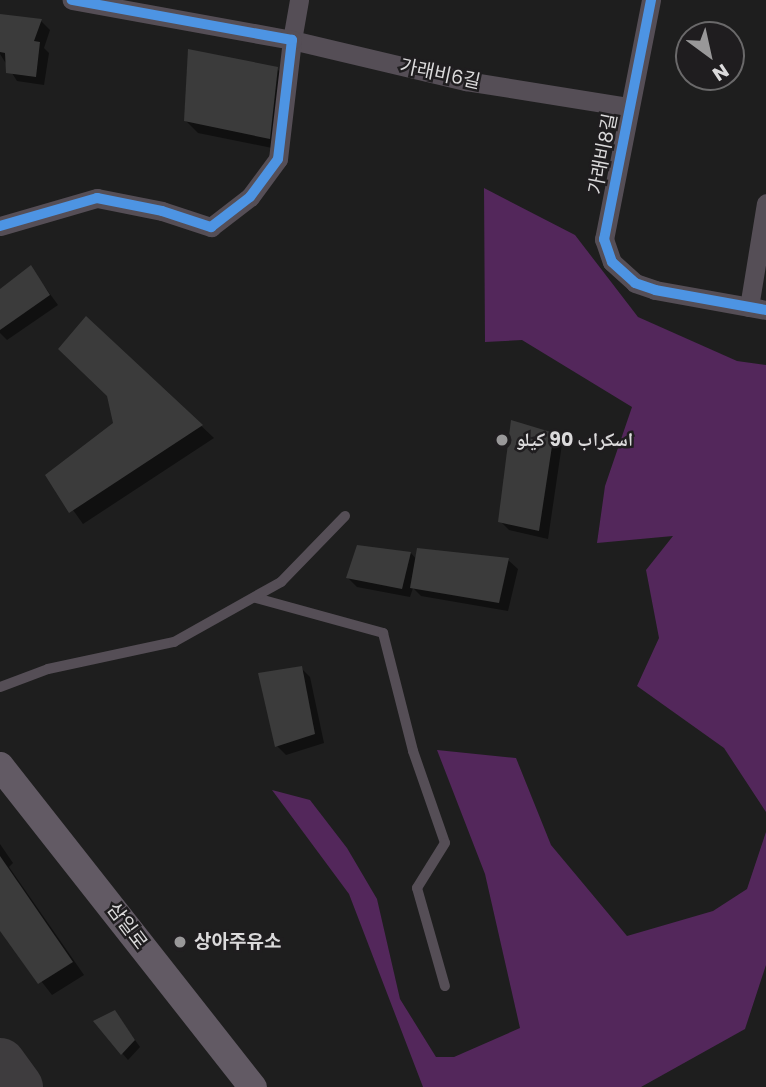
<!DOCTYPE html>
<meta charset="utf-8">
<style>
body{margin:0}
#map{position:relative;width:766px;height:1087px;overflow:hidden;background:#1e1e1e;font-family:Poppins,"Noto Naskh Arabic","Noto Sans KR",sans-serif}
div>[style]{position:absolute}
.forest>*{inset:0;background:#53275b}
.shadow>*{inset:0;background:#0007}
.taxiway>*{height:52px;margin:-26px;padding:0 26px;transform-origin:26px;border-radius:26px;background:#3e3c3e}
.building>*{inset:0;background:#3b3b3b}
.service>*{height:10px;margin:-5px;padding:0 5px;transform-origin:5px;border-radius:5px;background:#554e56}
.minor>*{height:19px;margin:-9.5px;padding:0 9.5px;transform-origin:9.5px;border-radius:9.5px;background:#554e56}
.secondary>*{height:28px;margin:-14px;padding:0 14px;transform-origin:14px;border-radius:14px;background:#625a64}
.cycleway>*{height:10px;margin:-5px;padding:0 5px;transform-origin:5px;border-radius:5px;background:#4d94e3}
.dots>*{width:19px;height:19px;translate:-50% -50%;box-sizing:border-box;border:4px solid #1f1d1f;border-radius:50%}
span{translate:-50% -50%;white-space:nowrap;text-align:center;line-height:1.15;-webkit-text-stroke:5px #1f1d1f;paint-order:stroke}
.street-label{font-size:19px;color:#dbdadb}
.poi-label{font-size:19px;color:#dbdadb;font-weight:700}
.left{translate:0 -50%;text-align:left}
.north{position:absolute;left:675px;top:21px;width:70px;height:70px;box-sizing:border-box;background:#1f1d1f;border:2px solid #6a696a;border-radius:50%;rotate:147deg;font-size:19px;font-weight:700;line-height:28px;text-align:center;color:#dbdadb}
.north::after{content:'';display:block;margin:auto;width:24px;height:32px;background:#999899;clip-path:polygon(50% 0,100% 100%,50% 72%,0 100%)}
</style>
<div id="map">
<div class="forest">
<i style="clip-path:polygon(484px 188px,575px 235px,638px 317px,737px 361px,766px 365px,766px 812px,724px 748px,637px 686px,659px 638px,646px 570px,673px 536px,597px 543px,605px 486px,632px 407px,522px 340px,485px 342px)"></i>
<i style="clip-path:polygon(437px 750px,516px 758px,551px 845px,627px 936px,713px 911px,747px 889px,766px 832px,766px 965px,745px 1029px,641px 1087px,423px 1087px,349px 894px,272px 790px,310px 800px,347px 848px,377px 899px,400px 999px,436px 1057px,454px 1057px,520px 1028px,485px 874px)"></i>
</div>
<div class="shadow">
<i style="clip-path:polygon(41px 21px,50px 30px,44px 48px,49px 53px,44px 85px,17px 81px,0 54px,0 23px)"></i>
<i style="clip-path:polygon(277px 69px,290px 81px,282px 150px,198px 133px,186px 121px)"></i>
<i style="clip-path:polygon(31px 268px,58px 305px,7px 340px,0 333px,0 291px)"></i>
<i style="clip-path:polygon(87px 318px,214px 438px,83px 524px,48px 475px,115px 423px)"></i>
<i style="clip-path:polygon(553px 435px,562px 444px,548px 539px,509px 530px,500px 521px)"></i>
<i style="clip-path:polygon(411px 553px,417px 560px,508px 560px,518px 569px,508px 611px,421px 596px,413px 588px,410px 597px,357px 587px,348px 578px)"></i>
<i style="clip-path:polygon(301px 668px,310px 677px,324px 743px,286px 755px,277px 746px)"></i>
<i style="clip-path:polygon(0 844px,13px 863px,9px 867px,84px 975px,52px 995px,0 928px)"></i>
<i style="clip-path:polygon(120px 1019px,140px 1047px,128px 1060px,95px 1021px)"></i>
</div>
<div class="taxiway">
<i style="left:0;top:1064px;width:29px;rotate:54deg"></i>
</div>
<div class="building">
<i style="clip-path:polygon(0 14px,42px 19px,34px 41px,40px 42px,36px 77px,6px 73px,5px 53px,0 52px)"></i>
<i style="clip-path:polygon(188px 49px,278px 67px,270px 139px,184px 121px)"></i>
<i style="clip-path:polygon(31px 265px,50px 295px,0 330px,0 289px)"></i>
<i style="clip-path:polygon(86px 316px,203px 425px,69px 513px,45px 475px,113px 423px,107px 396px,58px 349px)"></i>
<i style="clip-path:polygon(511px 420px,554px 433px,539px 531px,498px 522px)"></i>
<i style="clip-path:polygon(357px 545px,411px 552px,402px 589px,346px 578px)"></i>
<i style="clip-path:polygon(417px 548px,509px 558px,499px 603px,410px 588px)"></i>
<i style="clip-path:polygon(302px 666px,315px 734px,275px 747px,258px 673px)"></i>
<i style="clip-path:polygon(0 856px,73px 962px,38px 984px,0 931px)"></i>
<i style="clip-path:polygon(115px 1010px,135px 1040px,121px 1055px,93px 1021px)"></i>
</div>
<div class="service">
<i style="left:256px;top:598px;width:132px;rotate:15.4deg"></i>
<i style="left:383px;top:633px;width:122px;rotate:75.7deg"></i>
<i style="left:413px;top:751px;width:97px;rotate:70.8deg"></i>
<i style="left:445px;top:843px;width:53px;rotate:121.9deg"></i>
<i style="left:417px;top:888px;width:102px;rotate:74.1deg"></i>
<i style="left:0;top:687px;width:51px;rotate:-20.6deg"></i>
<i style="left:48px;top:669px;width:129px;rotate:-12.1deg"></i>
<i style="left:174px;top:642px;width:123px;rotate:-29.3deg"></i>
<i style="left:281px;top:582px;width:92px;rotate:-45.9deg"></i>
</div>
<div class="minor">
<i style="left:299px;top:0;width:41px;rotate:99.9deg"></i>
<i style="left:292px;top:40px;width:179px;rotate:13.3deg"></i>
<i style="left:466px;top:81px;width:165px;rotate:9.1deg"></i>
<i style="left:651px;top:0;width:244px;rotate:101.1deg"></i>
<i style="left:604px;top:239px;width:24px;rotate:71deg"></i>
<i style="left:612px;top:262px;width:31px;rotate:42deg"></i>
<i style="left:635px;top:283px;width:21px;rotate:19deg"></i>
<i style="left:655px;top:290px;width:113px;rotate:10.2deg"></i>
<i style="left:0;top:226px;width:101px;rotate:-16.1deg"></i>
<i style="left:97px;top:198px;width:66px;rotate:11.3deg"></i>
<i style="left:162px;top:211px;width:52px;rotate:18.1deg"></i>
<i style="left:211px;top:227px;width:49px;rotate:-37.6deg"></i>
<i style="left:250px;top:197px;width:47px;rotate:-53.6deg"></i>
<i style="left:278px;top:159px;width:120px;rotate:-83.3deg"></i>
<i style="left:292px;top:40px;width:224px;rotate:-169.7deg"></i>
<i style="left:749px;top:307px;width:105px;rotate:-80.7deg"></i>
</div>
<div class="secondary">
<i style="left:0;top:766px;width:409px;rotate:51.8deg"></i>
</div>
<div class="cycleway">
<i style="left:651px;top:0;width:244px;rotate:101.1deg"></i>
<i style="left:604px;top:239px;width:24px;rotate:71deg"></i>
<i style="left:612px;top:262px;width:31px;rotate:42deg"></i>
<i style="left:635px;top:283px;width:21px;rotate:19deg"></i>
<i style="left:655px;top:290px;width:113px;rotate:10.2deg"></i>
<i style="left:0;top:226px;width:101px;rotate:-16.1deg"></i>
<i style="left:97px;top:198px;width:66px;rotate:11.3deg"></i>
<i style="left:162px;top:211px;width:52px;rotate:18.1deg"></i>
<i style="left:211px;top:227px;width:49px;rotate:-37.6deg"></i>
<i style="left:250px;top:197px;width:47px;rotate:-53.6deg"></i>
<i style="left:278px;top:159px;width:120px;rotate:-83.3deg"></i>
<i style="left:292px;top:40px;width:224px;rotate:-169.7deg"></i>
</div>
<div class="dots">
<i style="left:502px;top:440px;background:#999899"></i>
<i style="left:180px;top:942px;background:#999899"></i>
</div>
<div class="street-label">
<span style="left:440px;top:74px;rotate:12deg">가래비6길</span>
<span style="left:603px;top:154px;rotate:-79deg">가래비8길</span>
<span style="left:127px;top:926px;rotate:53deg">삼일로</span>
</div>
<div class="poi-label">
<span class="left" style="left:516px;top:440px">اسكراب 90 كيلو</span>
<span class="left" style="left:194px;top:942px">상아주유소</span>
</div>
<div class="north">N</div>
</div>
